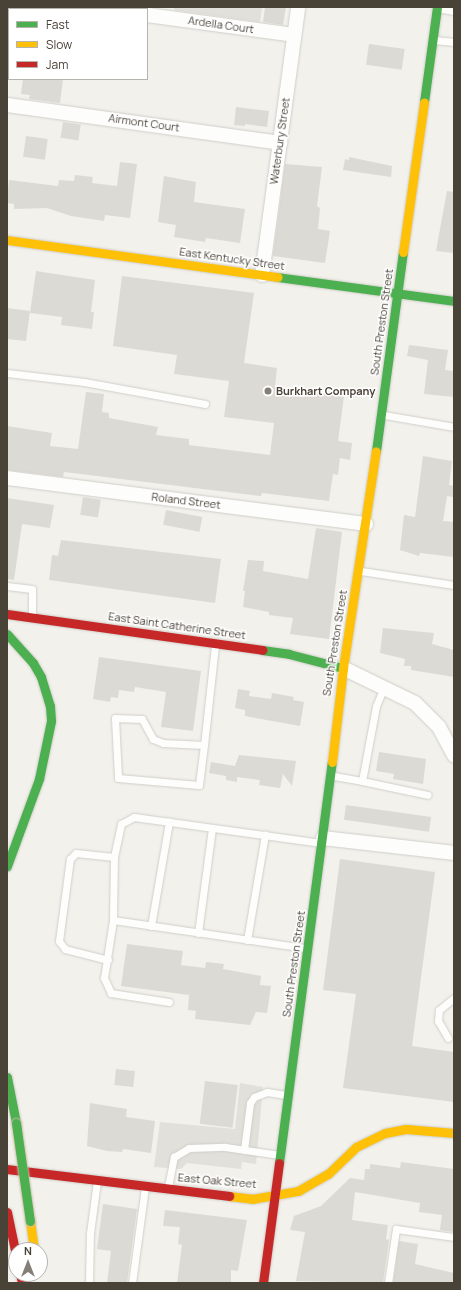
<!DOCTYPE html>
<style>
body{margin:0}
#map{position:relative;width:461px;height:1290px;overflow:hidden;background:#f2f1ec;font-family:Manrope,sans-serif}
div>[style]{position:absolute}
.parking>*{inset:0;background:#e1e0db}
.building>*{inset:0;background:#dcdad4;transform-origin:0 0}
.roads{filter:drop-shadow(0 0 1px #d0cec9) drop-shadow(0 0 1px #d0cec9)}
.lane>*{height:7px;margin:-3.5px;padding:0 3.5px;transform-origin:3.5px;border-radius:3.5px;background:#fdfdfc}
.street>*{height:14px;margin:-7px;padding:0 7px;transform-origin:7px;border-radius:7px;background:#fdfdfc}
.fast>*{height:9px;margin:-4.5px;padding:0 4.5px;transform-origin:4.5px;border-radius:4.5px;background:#4caf50}
.slow>*{height:9px;margin:-4.5px;padding:0 4.5px;transform-origin:4.5px;border-radius:4.5px;background:#ffc107}
.jam>*{height:9px;margin:-4.5px;padding:0 4.5px;transform-origin:4.5px;border-radius:4.5px;background:#c62828}
.bridges{filter:drop-shadow(0 0 1px #cabfa6) drop-shadow(0 0 1px #cabfa6)}
.fast-bridge>*{height:9px;margin:-4.5px;padding:0 4.5px;transform-origin:4.5px;border-radius:4.5px;background:#4caf50}
.dots>*{width:11px;height:11px;translate:-50% -50%;box-sizing:border-box;border:2px solid #fff;border-radius:50%}
span{translate:-50% -50%;white-space:nowrap;text-align:center;line-height:1.15;-webkit-text-stroke:3px #fff;paint-order:stroke}
.street-label{font-size:11px;color:#494237}
.poi-label{font-size:11px;color:#494237;font-weight:700}
.left{translate:0 -50%;text-align:left}
.frame{position:absolute;inset:0;border:8px solid #494237;pointer-events:none}
.legend{position:absolute;left:8px;top:8px;width:140px;height:72px;box-sizing:border-box;background:#fff;border:1px solid #b6b3af;margin:0;padding:5px 7px;list-style:none;font-size:12px;color:#494237}
.legend li{display:flex;align-items:center;gap:8px;height:20px}
.legend b{width:20px;border:1px solid #b6b3af}
.north{position:absolute;left:8px;top:1242px;width:40px;height:40px;box-sizing:border-box;background:#fff;border:1px solid #b6b3af;border-radius:50%;rotate:0deg;font-size:11px;font-weight:700;line-height:16px;text-align:center;color:#494237}
.north::after{content:'';display:block;margin:auto;width:14px;height:18px;background:#847f76;clip-path:polygon(50% 0,100% 100%,50% 72%,0 100%)}
</style>
<div id="map">
<div class="parking">
<i style="clip-path:polygon(174px 7px,262px 7px,260px 22px,174px 10px)"></i>
<i style="clip-path:polygon(240px 1083px,263px 1087px,256px 1164px,242px 1162px,241px 1169px,187px 1163px,181px 1169px,154px 1167px,160px 1122px,235px 1129px)"></i>
</div>
<div class="building">
<i style="clip-path:polygon(265px 7px,286px 7px,283px 25px,263px 22px)"></i>
<i style="left:369px;top:44px;width:36px;height:21px;rotate:8deg"></i>
<i style="clip-path:polygon(23px 79px,63px 79px,60px 103px,29px 99px,30px 95px,21px 94px)"></i>
<i style="clip-path:polygon(236px 107px,269px 111px,267px 127px,245px 124px,245px 126px,234px 125px)"></i>
<i style="left:63px;top:122px;width:18px;height:16px;rotate:9deg"></i>
<i style="left:26px;top:136px;width:22px;height:21px;rotate:8deg"></i>
<i style="clip-path:polygon(349px 157px,392px 166px,391px 177px,343px 170px,345px 159px,349px 160px)"></i>
<i style="clip-path:polygon(120px 162px,137px 164px,130px 218px,105px 215px,104px 221px,71px 216px,47px 208px,14px 209px,14px 204px,7px 203px,9px 180px,58px 186px,59px 180px,74px 181px,75px 175px,93px 177px,92px 183px,117px 186px)"></i>
<i style="clip-path:polygon(285px 164px,322px 167px,317px 206px,320px 208px,318px 229px,330px 231px,325px 263px,273px 256px)"></i>
<i style="clip-path:polygon(164px 176px,196px 182px,194px 202px,245px 209px,240px 243px,206px 238px,205px 242px,174px 237px,176px 225px,158px 222px)"></i>
<i style="clip-path:polygon(447px 191px,454px 192px,454px 253px,436px 251px)"></i>
<i style="clip-path:polygon(36px 271px,95px 280px,91px 312px,94px 312px,92px 329px,61px 325px,62px 317px,30px 313px)"></i>
<i style="clip-path:polygon(122px 276px,254px 293px,244px 363px,277px 368px,275px 387px,344px 396px,338px 441px,352px 443px,350px 460px,340px 458px,338px 475px,333px 474px,329px 501px,262px 493px,261px 496px,64px 472px,63px 477px,7px 470px,7px 426px,52px 433px,50px 446px,78px 449px,86px 392px,104px 394px,102px 412px,109px 413px,109px 418px,158px 427px,156px 435px,189px 439px,189px 445px,270px 455px,274px 423px,224px 417px,229px 381px,174px 374px,177px 355px,113px 346px)"></i>
<i style="clip-path:polygon(7px 308px,30px 311px,26px 341px,7px 339px)"></i>
<i style="clip-path:polygon(409px 345px,448px 350px,445px 370px,454px 371px,454px 397px,424px 394px,428px 360px,407px 356px)"></i>
<i style="clip-path:polygon(423px 456px,452px 461px,449px 485px,454px 486px,453px 497px,447px 496px,443px 521px,454px 522px,454px 557px,420px 553px,419px 556px,400px 550px,404px 515px,415px 517px)"></i>
<i style="left:83px;top:497px;width:18px;height:18px;rotate:9deg"></i>
<i style="clip-path:polygon(7px 498px,54px 505px,50px 528px,22px 524px,14px 580px,7px 579px)"></i>
<i style="left:166px;top:510px;width:37px;height:15px;rotate:11deg"></i>
<i style="clip-path:polygon(316px 528px,342px 532px,329px 639px,290px 634px,293px 618px,269px 615px,269px 612px,243px 607px,245px 591px,243px 591px,248px 560px,264px 561px,263px 571px,308px 579px)"></i>
<i style="clip-path:polygon(61px 540px,221px 559px,215px 603px,49px 580px,52px 555px,58px 556px)"></i>
<i style="clip-path:polygon(383px 628px,434px 633px,432px 644px,454px 650px,454px 677px,411px 670px,411px 666px,404px 666px,405px 659px,380px 653px)"></i>
<i style="clip-path:polygon(99px 657px,201px 671px,193px 731px,161px 727px,166px 692px,135px 687px,134px 692px,119px 690px,118px 698px,111px 697px,110px 702px,93px 699px)"></i>
<i style="clip-path:polygon(238px 689px,250px 691px,249px 696px,271px 699px,272px 693px,294px 697px,293px 700px,304px 702px,300px 726px,245px 716px,245px 710px,235px 708px)"></i>
<i style="clip-path:polygon(379px 752px,426px 759px,423px 784px,393px 779px,394px 774px,376px 771px)"></i>
<i style="clip-path:polygon(239px 755px,296px 761px,292px 786px,283px 774px,280px 788px,259px 785px,260px 780px,237px 777px,237px 782px,226px 780px,226px 776px,209px 773px,211px 762px,235px 766px)"></i>
<i style="left:346px;top:805px;width:86px;height:15px;rotate:8deg"></i>
<i style="clip-path:polygon(340px 859px,435px 872px,412px 1046px,454px 1052px,454px 1102px,343px 1088px,356px 994px,323px 990px)"></i>
<i style="clip-path:polygon(127px 944px,183px 951px,181px 965px,205px 968px,206px 962px,224px 964px,223px 969px,261px 976px,260px 985px,271px 986px,267px 1013px,256px 1012px,250px 1025px,195px 1019px,196px 1011px,188px 1010px,189px 995px,121px 986px)"></i>
<i style="left:116px;top:1069px;width:19px;height:16px;rotate:6deg"></i>
<i style="left:205px;top:1081px;width:33px;height:43px;rotate:7deg"></i>
<i style="clip-path:polygon(90px 1103px,127px 1109px,126px 1117px,155px 1121px,151px 1153px,123px 1149px,122px 1152px,107px 1151px,87px 1146px)"></i>
<i style="clip-path:polygon(401px 1162px,454px 1169px,454px 1232px,440px 1230px,442px 1215px,419px 1212px,420px 1203px,355px 1192px,352px 1220px,388px 1225px,386px 1239px,389px 1240px,383px 1283px,296px 1281px,305px 1232px,290px 1230px,294px 1216px,321px 1206px,350px 1178px,364px 1180px,365px 1169px,370px 1169px,370px 1164px,400px 1168px)"></i>
<i style="clip-path:polygon(103px 1204px,137px 1209px,127px 1283px,107px 1283px,111px 1251px,97px 1249px)"></i>
<i style="clip-path:polygon(165px 1210px,247px 1220px,238px 1271px,231px 1270px,231px 1283px,177px 1283px,182px 1245px,178px 1244px,180px 1227px,163px 1226px)"></i>
<i style="clip-path:polygon(399px 1241px,418px 1244px,415px 1264px,454px 1273px,454px 1283px,393px 1283px)"></i>
</div>
<div class="roads">
<div class="lane">
<i style="left:438px;top:8px;width:16px;rotate:11deg"></i>
<i style="left:434px;top:40px;width:20px;rotate:6deg"></i>
<i style="left:7px;top:373px;width:78px;rotate:6.7deg"></i>
<i style="left:84px;top:382px;width:123px;rotate:10.3deg"></i>
<i style="left:384px;top:415px;width:71px;rotate:9.7deg"></i>
<i style="left:361px;top:571px;width:94px;rotate:8.6deg"></i>
<i style="left:7px;top:586px;width:25px;rotate:7deg"></i>
<i style="left:32px;top:589px;width:27px;rotate:90deg"></i>
<i style="left:204px;top:745px;width:41px;rotate:-177.2deg"></i>
<i style="left:163px;top:743px;width:11px;rotate:-158deg"></i>
<i style="left:153px;top:739px;width:23px;rotate:-119deg"></i>
<i style="left:142px;top:719px;width:27px;rotate:-178deg"></i>
<i style="left:115px;top:718px;width:60px;rotate:87.1deg"></i>
<i style="left:118px;top:778px;width:81px;rotate:4.9deg"></i>
<i style="left:199px;top:785px;width:40px;rotate:-82.9deg"></i>
<i style="left:204px;top:745px;width:101px;rotate:-83.7deg"></i>
<i style="left:334px;top:776px;width:28px;rotate:10deg"></i>
<i style="left:362px;top:781px;width:76px;rotate:-79.4deg"></i>
<i style="left:376px;top:706px;width:21px;rotate:-67deg"></i>
<i style="left:362px;top:781px;width:67px;rotate:12deg"></i>
<i style="left:113px;top:920px;width:63px;rotate:-89.1deg"></i>
<i style="left:151px;top:926px;width:106px;rotate:-80.2deg"></i>
<i style="left:198px;top:933px;width:106px;rotate:-82.4deg"></i>
<i style="left:247px;top:940px;width:107px;rotate:-80.3deg"></i>
<i style="left:108px;top:960px;width:44px;rotate:-165.7deg"></i>
<i style="left:65px;top:949px;width:10px;rotate:-127deg"></i>
<i style="left:59px;top:941px;width:83px;rotate:-82.4deg"></i>
<i style="left:70px;top:859px;width:8px;rotate:-45deg"></i>
<i style="left:76px;top:853px;width:38px;rotate:6deg"></i>
<i style="left:114px;top:857px;width:34px;rotate:-78deg"></i>
<i style="left:121px;top:824px;width:15px;rotate:-28deg"></i>
<i style="left:134px;top:817px;width:189px;rotate:7.9deg"></i>
<i style="left:169px;top:1002px;width:59px;rotate:-171.2deg"></i>
<i style="left:111px;top:993px;width:17px;rotate:-115deg"></i>
<i style="left:104px;top:978px;width:59px;rotate:-81.2deg"></i>
<i style="left:113px;top:920px;width:195px;rotate:8.3deg"></i>
<i style="left:448px;top:1038px;width:20px;rotate:-120deg"></i>
<i style="left:438px;top:1021px;width:11px;rotate:-85deg"></i>
<i style="left:439px;top:1010px;width:19px;rotate:-39deg"></i>
<i style="left:244px;top:1150px;width:47px;rotate:-82.7deg"></i>
<i style="left:250px;top:1103px;width:7px;rotate:-56deg"></i>
<i style="left:254px;top:1097px;width:14px;rotate:-21deg"></i>
<i style="left:267px;top:1092px;width:19px;rotate:9deg"></i>
<i style="left:168px;top:1187px;width:31px;rotate:-79deg"></i>
<i style="left:174px;top:1157px;width:17px;rotate:-31deg"></i>
<i style="left:189px;top:1148px;width:36px;rotate:-2deg"></i>
<i style="left:225px;top:1147px;width:55px;rotate:8.4deg"></i>
<i style="left:89px;top:1283px;width:50px;rotate:-88.9deg"></i>
<i style="left:90px;top:1233px;width:52px;rotate:-82.3deg"></i>
<i style="left:132px;top:1283px;width:97px;rotate:-82.3deg"></i>
<i style="left:388px;top:1283px;width:55px;rotate:-81.6deg"></i>
<i style="left:396px;top:1229px;width:59px;rotate:7.9deg"></i>
</div>
<div class="street">
<i style="left:88px;top:7px;width:15px;rotate:8deg"></i>
<i style="left:16px;top:9px;width:2px;rotate:-90deg"></i>
<i style="left:147px;top:15px;width:148px;rotate:7.7deg"></i>
<i style="left:7px;top:69px;width:14px;rotate:-82deg"></i>
<i style="left:7px;top:105px;width:276px;rotate:7.9deg"></i>
<i style="left:262px;top:275px;width:270px;rotate:-82.3deg"></i>
<i style="left:7px;top:478px;width:362px;rotate:7.3deg"></i>
<i style="left:343px;top:668px;width:80px;rotate:25.9deg"></i>
<i style="left:415px;top:703px;width:34px;rotate:45deg"></i>
<i style="left:439px;top:727px;width:32px;rotate:62deg"></i>
<i style="left:323px;top:838px;width:132px;rotate:6.5deg"></i>
</div>
<div class="fast">
<i style="left:424px;top:102px;width:96px;rotate:-82.2deg"></i>
<i style="left:277px;top:277px;width:179px;rotate:7.7deg"></i>
<i style="left:376px;top:451px;width:201px;rotate:-82.3deg"></i>
<i style="left:7px;top:634px;width:39px;rotate:48deg"></i>
<i style="left:33px;top:663px;width:16px;rotate:60deg"></i>
<i style="left:41px;top:677px;width:30px;rotate:73deg"></i>
<i style="left:50px;top:706px;width:15px;rotate:86deg"></i>
<i style="left:51px;top:721px;width:59px;rotate:101.7deg"></i>
<i style="left:39px;top:779px;width:93px;rotate:110.2deg"></i>
<i style="left:262px;top:650px;width:27px;rotate:8deg"></i>
<i style="left:289px;top:654px;width:56px;rotate:14.5deg"></i>
<i style="left:7px;top:1077px;width:47px;rotate:78.9deg"></i>
<i style="left:279px;top:1163px;width:404px;rotate:-82.5deg"></i>
</div>
<div class="slow">
<i style="left:7px;top:240px;width:273px;rotate:7.8deg"></i>
<i style="left:403px;top:252px;width:151px;rotate:-82deg"></i>
<i style="left:332px;top:762px;width:95px;rotate:-83.3deg"></i>
<i style="left:343px;top:668px;width:219px;rotate:-81.4deg"></i>
<i style="left:229px;top:1196px;width:23px;rotate:7deg"></i>
<i style="left:252px;top:1199px;width:47px;rotate:-9.9deg"></i>
<i style="left:298px;top:1191px;width:34px;rotate:-30deg"></i>
<i style="left:328px;top:1174px;width:39px;rotate:-44deg"></i>
<i style="left:356px;top:1147px;width:32px;rotate:-26deg"></i>
<i style="left:385px;top:1133px;width:21px;rotate:-11deg"></i>
<i style="left:406px;top:1129px;width:48px;rotate:4.8deg"></i>
<i style="left:30px;top:1221px;width:29px;rotate:82deg"></i>
</div>
<div class="jam">
<i style="left:7px;top:614px;width:258px;rotate:8deg"></i>
<i style="left:7px;top:1169px;width:224px;rotate:6.9deg"></i>
<i style="left:7px;top:1212px;width:44px;rotate:78.2deg"></i>
<i style="left:20px;top:1274px;width:9px;rotate:77deg"></i>
<i style="left:263px;top:1283px;width:121px;rotate:-82.4deg"></i>
</div>
</div>
<div class="bridges">
<div class="fast-bridge">
<i style="left:16px;top:1123px;width:99px;rotate:81.9deg"></i>
</div>
</div>
<div class="dots">
<i style="left:268px;top:391px;background:#847f76"></i>
</div>
<div class="street-label">
<span style="left:221px;top:25px;rotate:8deg">Ardella Court</span>
<span style="left:144px;top:123px;rotate:8deg">Airmont Court</span>
<span style="left:280px;top:141px;rotate:-82deg">Waterbury Street</span>
<span style="left:232px;top:259px;rotate:8deg">East Kentucky Street</span>
<span style="left:382px;top:322px;rotate:-82deg">South Preston Street</span>
<span style="left:186px;top:501px;rotate:7deg">Roland Street</span>
<span style="left:177px;top:626px;rotate:8deg">East Saint Catherine Street</span>
<span style="left:335px;top:643px;rotate:-81deg">South Preston Street</span>
<span style="left:294px;top:964px;rotate:-82deg">South Preston Street</span>
<span style="left:217px;top:1181px;rotate:5deg">East Oak Street</span>
</div>
<div class="poi-label">
<span class="left" style="left:276px;top:391px">Burkhart Company</span>
</div>
<div class="frame"></div>
<ul class="legend">
<li><b style="height:5px;background:#4caf50"></b>Fast</li>
<li><b style="height:5px;background:#ffc107"></b>Slow</li>
<li><b style="height:5px;background:#c62828"></b>Jam</li>
</ul>
<div class="north">N</div>
</div>
